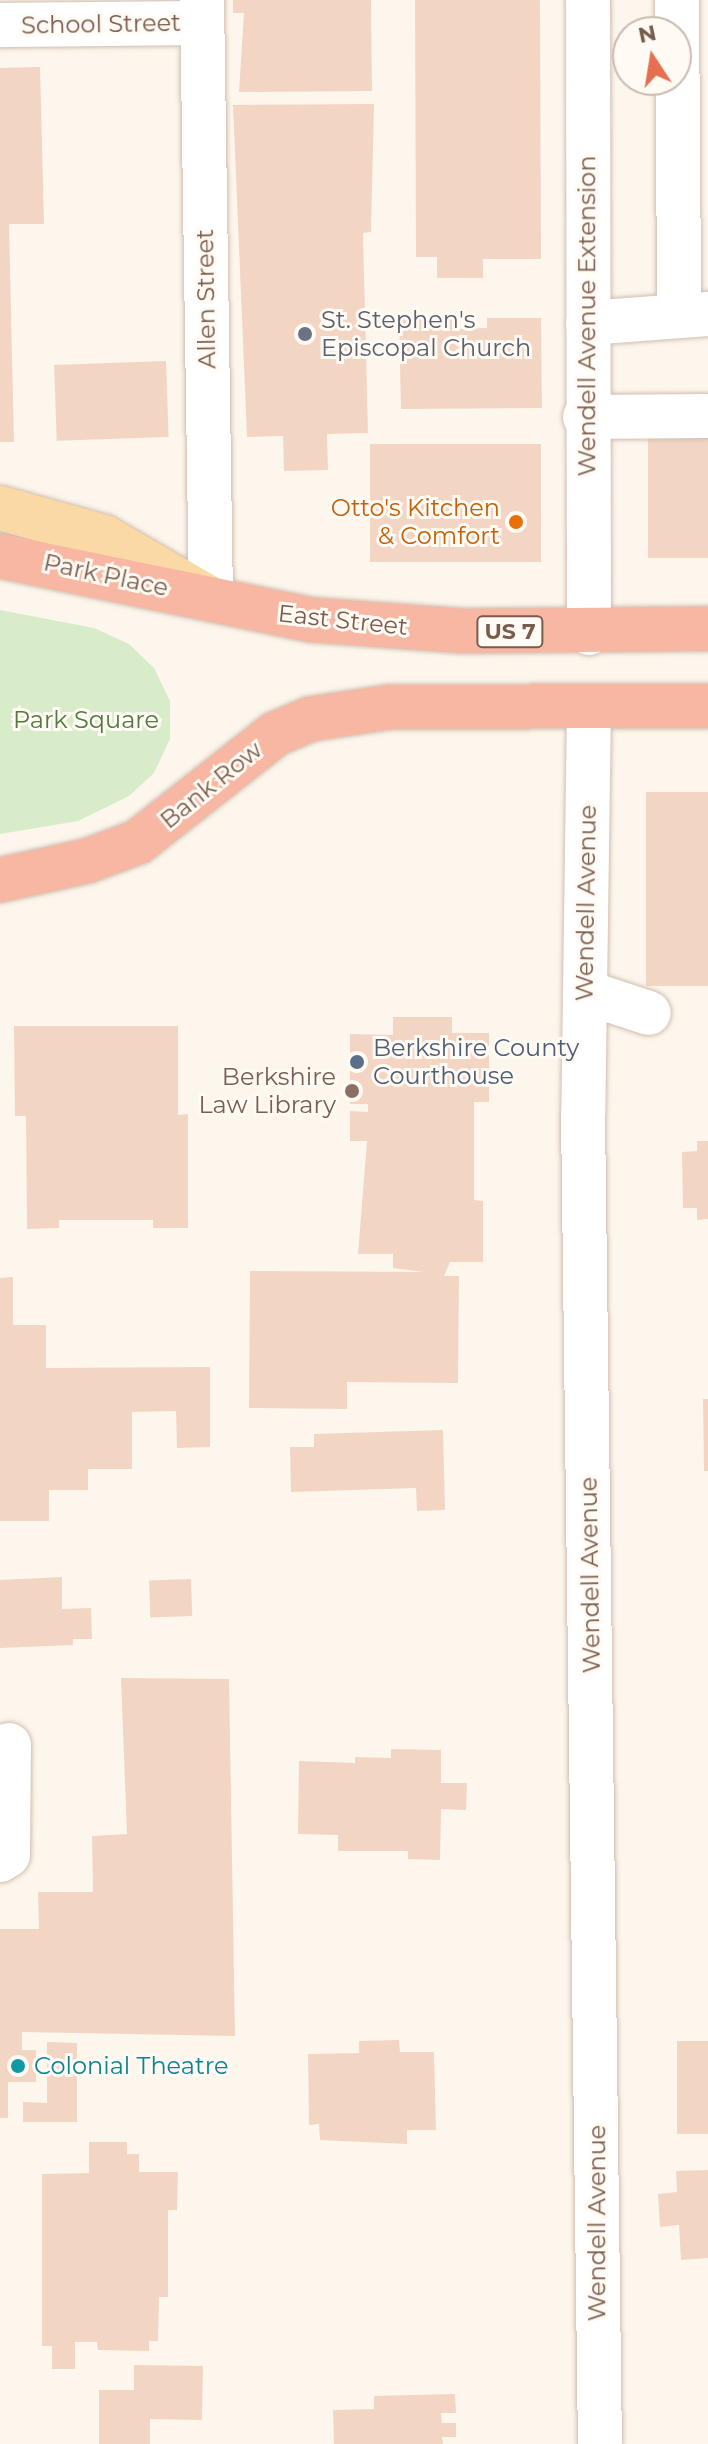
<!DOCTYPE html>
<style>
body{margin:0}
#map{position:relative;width:708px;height:2444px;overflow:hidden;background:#fdf6ec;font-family:Montserrat,sans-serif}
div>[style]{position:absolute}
.green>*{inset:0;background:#d8ecc9}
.building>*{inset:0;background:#f3d5c3;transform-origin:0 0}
.roads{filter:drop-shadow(0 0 2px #d1beb0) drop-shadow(0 0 2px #d1beb0)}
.minor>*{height:44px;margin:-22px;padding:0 22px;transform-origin:22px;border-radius:22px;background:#fff}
.major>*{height:44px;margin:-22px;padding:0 22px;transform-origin:22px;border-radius:22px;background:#fbd9a5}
.highway>*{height:44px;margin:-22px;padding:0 22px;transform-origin:22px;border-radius:22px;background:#f7b7a3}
.dots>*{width:22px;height:22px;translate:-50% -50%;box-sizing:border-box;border:4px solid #fffaf3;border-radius:50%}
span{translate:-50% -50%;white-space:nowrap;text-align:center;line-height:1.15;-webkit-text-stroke:6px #fffaf3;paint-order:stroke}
.shield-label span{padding:2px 6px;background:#fffaf3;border:2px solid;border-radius:6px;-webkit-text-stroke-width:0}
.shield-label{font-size:22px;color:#7a5c4d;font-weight:700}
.street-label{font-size:24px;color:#7a5c4d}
.worship-label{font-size:24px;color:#5b616d}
.left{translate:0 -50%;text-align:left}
.food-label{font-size:24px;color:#c56008}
.right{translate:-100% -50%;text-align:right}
.park-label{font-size:24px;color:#537a41}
.service-label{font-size:24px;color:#4e5e75}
.education-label{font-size:24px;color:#785e54}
.culture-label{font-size:24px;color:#0d838f}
.north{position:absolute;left:612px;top:16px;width:80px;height:80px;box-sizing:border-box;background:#fffaf3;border:2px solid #cabbb1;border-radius:50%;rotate:348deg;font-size:22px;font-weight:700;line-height:32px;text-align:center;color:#7a5c4d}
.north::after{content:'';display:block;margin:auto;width:28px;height:36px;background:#e76f51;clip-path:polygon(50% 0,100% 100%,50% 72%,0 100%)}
</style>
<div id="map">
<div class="green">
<i style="clip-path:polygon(0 610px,94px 628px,129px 644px,154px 668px,170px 701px,170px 739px,154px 773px,129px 796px,78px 821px,0 834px)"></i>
</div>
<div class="building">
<i style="clip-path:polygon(233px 0,371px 0,372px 91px,239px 92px,244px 13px,233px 13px)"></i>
<i style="clip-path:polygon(415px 0,540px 0,541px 259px,483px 259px,483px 278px,437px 278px,437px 257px,416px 257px)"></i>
<i style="clip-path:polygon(40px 67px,44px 224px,9px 224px,14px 442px,0 442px,0 68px)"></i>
<i style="clip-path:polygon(374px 104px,371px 232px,363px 233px,368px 433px,327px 434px,328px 470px,284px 471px,283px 436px,247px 437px,233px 105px)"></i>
<i style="clip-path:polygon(454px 318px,454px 329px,487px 328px,487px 318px,541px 318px,542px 408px,401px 409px,399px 319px)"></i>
<i style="left:166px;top:361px;width:76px;height:112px;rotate:88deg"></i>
<i style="left:648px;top:428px;width:60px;height:130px"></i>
<i style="left:370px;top:444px;width:171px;height:118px"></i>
<i style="left:708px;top:792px;width:194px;height:62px;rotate:90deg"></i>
<i style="clip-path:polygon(393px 1017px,452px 1017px,452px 1033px,489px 1033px,489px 1102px,474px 1102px,474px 1200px,483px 1201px,483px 1262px,450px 1262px,444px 1276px,459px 1276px,458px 1383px,347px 1382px,347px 1409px,249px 1408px,250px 1271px,424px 1272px,393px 1268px,393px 1254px,358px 1254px,367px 1141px,350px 1141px,350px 1111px,368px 1112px,368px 1104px,350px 1104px,350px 1034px,393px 1035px)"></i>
<i style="clip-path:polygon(14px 1026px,178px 1026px,178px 1115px,188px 1114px,188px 1228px,153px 1228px,153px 1220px,59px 1220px,59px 1228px,27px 1229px,26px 1116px,15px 1116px)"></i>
<i style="clip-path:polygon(697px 1141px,708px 1141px,708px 1219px,697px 1220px,697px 1208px,683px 1208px,682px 1152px,697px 1151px)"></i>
<i style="clip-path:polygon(13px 1277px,13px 1325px,46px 1325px,46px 1368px,210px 1367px,210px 1447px,177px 1448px,176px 1411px,132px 1412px,132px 1469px,88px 1469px,88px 1490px,49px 1490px,49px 1521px,0 1521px,0 1278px)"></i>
<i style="clip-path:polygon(703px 1399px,708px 1399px,708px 1471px,704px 1471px)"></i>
<i style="clip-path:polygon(443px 1430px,445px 1510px,417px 1511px,416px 1488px,291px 1492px,290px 1447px,314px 1447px,314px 1434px)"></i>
<i style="clip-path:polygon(62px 1577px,62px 1609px,91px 1608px,92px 1639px,73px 1639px,73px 1645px,0 1648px,0 1580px)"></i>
<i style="left:191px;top:1579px;width:37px;height:42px;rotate:88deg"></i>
<i style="clip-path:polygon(121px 1678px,229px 1679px,235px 2036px,22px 2032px,22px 2050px,36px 2050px,36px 2082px,8px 2082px,8px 2118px,0 2118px,0 1929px,39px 1929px,38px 1892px,93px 1892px,92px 1836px,127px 1834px)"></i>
<i style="clip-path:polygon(391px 1749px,441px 1750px,441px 1783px,467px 1783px,466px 1810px,441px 1809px,440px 1860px,408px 1859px,408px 1851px,338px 1851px,338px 1835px,298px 1834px,299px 1761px,355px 1763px,355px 1757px,391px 1758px)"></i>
<i style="clip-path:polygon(399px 2040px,400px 2052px,434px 2052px,436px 2130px,407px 2130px,407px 2144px,320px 2140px,319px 2124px,309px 2125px,308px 2054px,359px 2053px,359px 2041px)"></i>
<i style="left:677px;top:2041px;width:31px;height:93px"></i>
<i style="clip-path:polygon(47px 2042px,77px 2043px,77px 2122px,23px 2122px,23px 2102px,47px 2103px)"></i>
<i style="clip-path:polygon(89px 2142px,127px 2142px,127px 2154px,139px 2154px,139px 2172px,178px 2172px,177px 2210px,168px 2210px,168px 2297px,159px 2297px,158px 2341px,149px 2341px,149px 2351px,98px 2350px,97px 2342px,75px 2342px,75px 2369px,52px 2369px,52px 2346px,42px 2346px,42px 2174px,89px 2173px)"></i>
<i style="clip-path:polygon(708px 2170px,708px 2258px,681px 2260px,679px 2225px,660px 2227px,658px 2194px,677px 2192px,676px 2171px)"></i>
<i style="clip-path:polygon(134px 2365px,203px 2366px,202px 2420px,150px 2419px,150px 2444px,99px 2444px,99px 2390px,134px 2390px)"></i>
<i style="clip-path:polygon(455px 2394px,456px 2413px,441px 2413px,442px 2423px,456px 2423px,456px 2437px,442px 2437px,443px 2444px,334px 2444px,333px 2410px,374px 2409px,374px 2396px)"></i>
</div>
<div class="roads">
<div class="minor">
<i style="left:202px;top:0;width:599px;rotate:89.14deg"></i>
<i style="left:588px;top:0;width:633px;rotate:89.91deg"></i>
<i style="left:677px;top:0;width:316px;rotate:89.6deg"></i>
<i style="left:0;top:25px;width:202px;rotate:-0.6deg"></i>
<i style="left:588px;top:323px;width:120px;rotate:-4.3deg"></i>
<i style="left:585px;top:417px;width:123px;rotate:-0.5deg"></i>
<i style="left:589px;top:706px;width:408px;rotate:90.8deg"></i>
<i style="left:583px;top:1114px;width:1330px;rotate:89.27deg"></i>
<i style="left:585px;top:992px;width:67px;rotate:18.2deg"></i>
<i style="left:0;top:1860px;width:9px;rotate:-32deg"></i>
<i style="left:8px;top:1855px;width:110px;rotate:-89.5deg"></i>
</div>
<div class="major">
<i style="left:0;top:508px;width:108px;rotate:15.6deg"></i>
<i style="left:104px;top:537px;width:121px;rotate:30.2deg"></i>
</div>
<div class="highway">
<i style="left:0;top:556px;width:319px;rotate:11.6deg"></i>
<i style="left:313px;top:620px;width:151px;rotate:4.2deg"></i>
<i style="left:464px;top:631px;width:244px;rotate:-0.5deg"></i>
<i style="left:0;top:880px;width:89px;rotate:-12.3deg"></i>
<i style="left:87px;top:861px;width:54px;rotate:-20.4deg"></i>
<i style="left:138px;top:842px;width:174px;rotate:-38.2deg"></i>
<i style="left:275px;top:734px;width:38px;rotate:-23deg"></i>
<i style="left:310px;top:719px;width:81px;rotate:-8.5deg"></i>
<i style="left:390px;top:707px;width:318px;rotate:-0.2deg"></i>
</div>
</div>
<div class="dots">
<i style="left:305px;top:334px;background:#6b7280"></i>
<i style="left:516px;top:522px;background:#e8710a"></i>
<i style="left:357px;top:1062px;background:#5c6f8a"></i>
<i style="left:352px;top:1091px;background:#8d6e63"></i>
<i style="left:18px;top:2066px;background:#0f9aa8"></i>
</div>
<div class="shield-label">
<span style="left:510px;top:632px">US 7</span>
</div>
<div class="street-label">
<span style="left:101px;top:24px;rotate:-1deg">School Street</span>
<span style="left:206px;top:299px;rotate:-91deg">Allen Street</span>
<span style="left:587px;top:316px;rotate:-90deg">Wendell Avenue Extension</span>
<span style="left:106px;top:575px;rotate:12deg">Park Place</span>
<span style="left:343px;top:620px;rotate:6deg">East Street</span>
<span style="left:211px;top:785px;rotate:-39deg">Bank Row</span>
<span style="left:586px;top:903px;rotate:-89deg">Wendell Avenue</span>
<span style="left:590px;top:1575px;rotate:-91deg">Wendell Avenue</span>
<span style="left:597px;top:2223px;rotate:-90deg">Wendell Avenue</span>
</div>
<div class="worship-label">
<span class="left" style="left:321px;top:334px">St. Stephen's<br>Episcopal Church</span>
</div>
<div class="food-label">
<span class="right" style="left:500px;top:522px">Otto's Kitchen<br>&amp; Comfort</span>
</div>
<div class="park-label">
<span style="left:86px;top:720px">Park Square</span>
</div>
<div class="service-label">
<span class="left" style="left:373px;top:1062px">Berkshire County<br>Courthouse</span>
</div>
<div class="education-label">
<span class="right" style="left:336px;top:1091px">Berkshire<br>Law Library</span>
</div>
<div class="culture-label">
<span class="left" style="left:34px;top:2066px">Colonial Theatre</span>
</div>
<div class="north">N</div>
</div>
